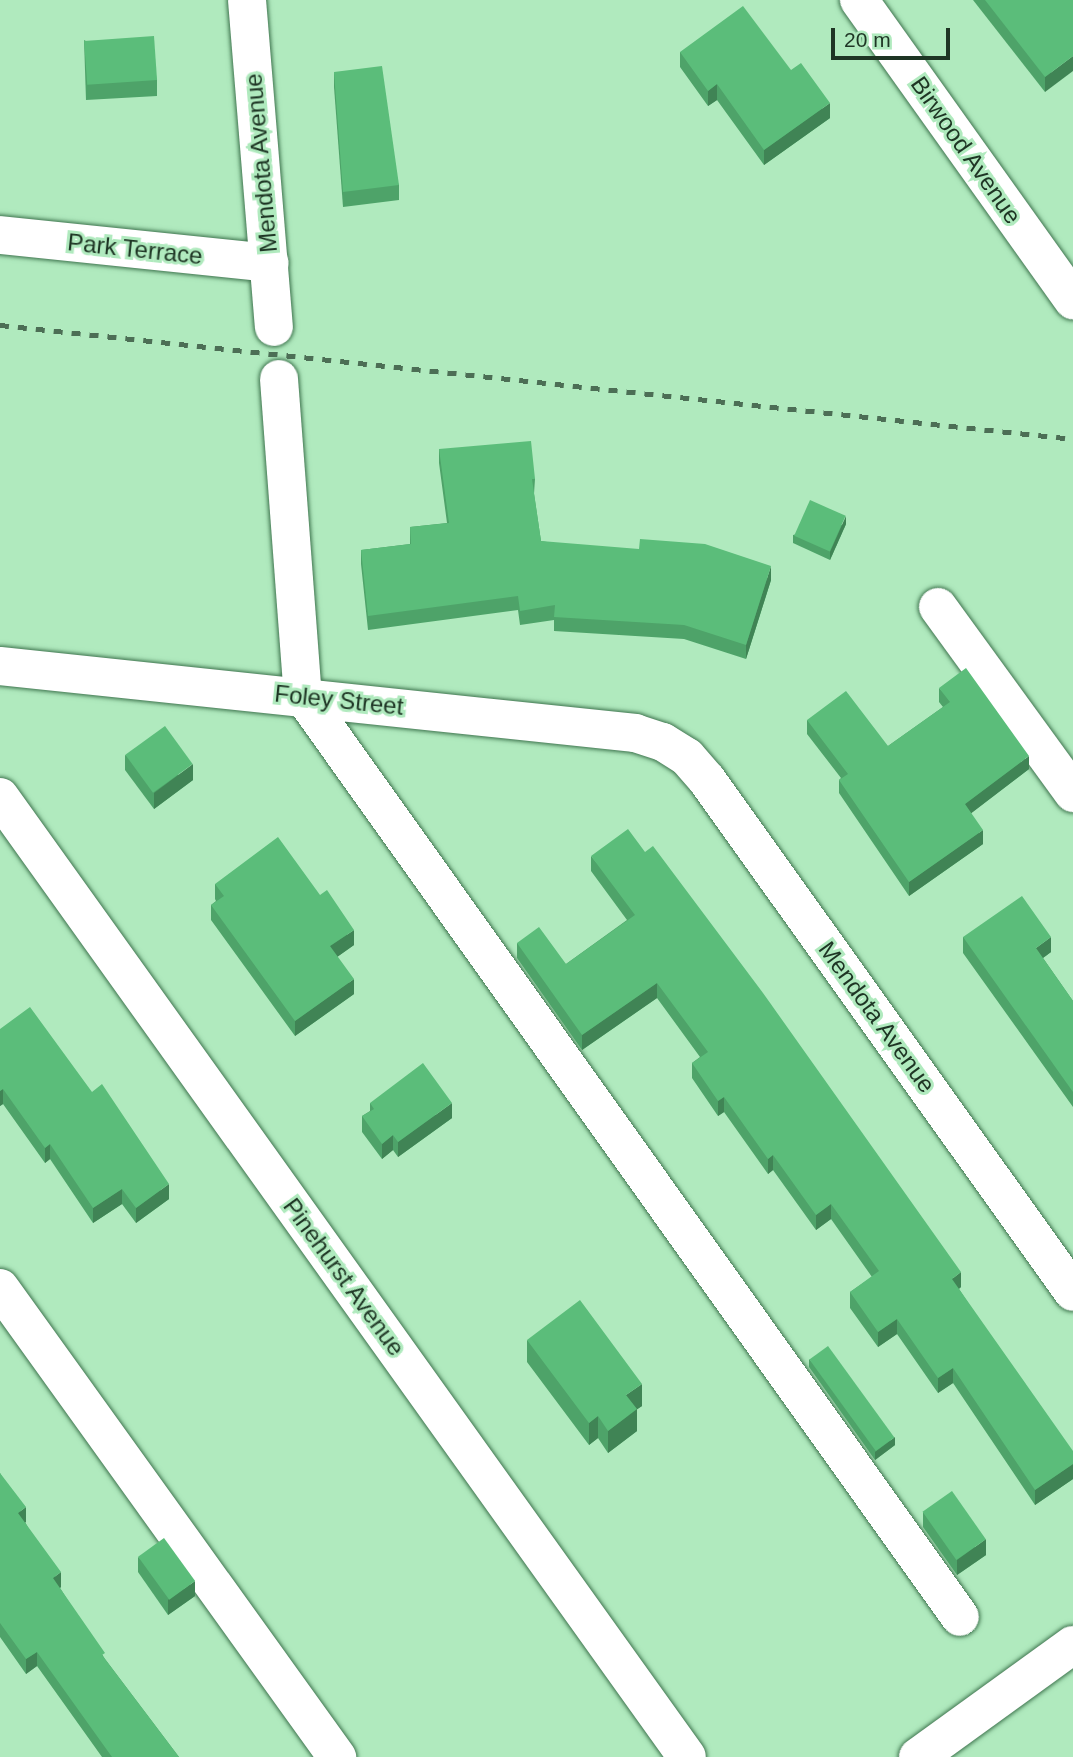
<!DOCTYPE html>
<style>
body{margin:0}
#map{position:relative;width:1073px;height:1757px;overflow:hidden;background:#b0eabe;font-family:Helvetica,sans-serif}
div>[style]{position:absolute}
.roads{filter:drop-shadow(0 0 2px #3f754f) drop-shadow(0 0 2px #3f754f)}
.minor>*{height:38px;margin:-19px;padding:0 19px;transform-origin:19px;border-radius:19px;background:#fff}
.rail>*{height:5px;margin-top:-2.5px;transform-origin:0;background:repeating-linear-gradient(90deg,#4c6e55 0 9px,transparent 0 18px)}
.wall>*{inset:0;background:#4ea369}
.shaded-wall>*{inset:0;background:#408455}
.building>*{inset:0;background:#5bbd7a;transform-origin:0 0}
span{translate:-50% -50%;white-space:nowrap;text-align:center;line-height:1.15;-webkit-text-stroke:6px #b0eabe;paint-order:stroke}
.street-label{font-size:24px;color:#1e3524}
.scale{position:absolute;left:831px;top:28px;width:119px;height:32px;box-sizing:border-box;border:4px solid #1e3524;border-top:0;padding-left:9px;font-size:21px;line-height:24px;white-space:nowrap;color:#1e3524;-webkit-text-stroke:5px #b0eabe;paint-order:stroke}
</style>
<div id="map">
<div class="roads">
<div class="minor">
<i style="left:247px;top:0;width:328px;rotate:85.3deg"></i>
<i style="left:859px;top:0;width:369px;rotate:54.5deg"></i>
<i style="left:0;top:235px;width:271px;rotate:5.9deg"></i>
<i style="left:279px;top:379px;width:318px;rotate:85.7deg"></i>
<i style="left:303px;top:696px;width:1131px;rotate:54.5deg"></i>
<i style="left:938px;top:607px;width:230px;rotate:54deg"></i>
<i style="left:0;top:666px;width:639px;rotate:6.02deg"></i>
<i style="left:635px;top:733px;width:29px;rotate:18deg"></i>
<i style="left:663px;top:742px;width:28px;rotate:32deg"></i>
<i style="left:687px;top:757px;width:30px;rotate:49deg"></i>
<i style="left:707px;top:780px;width:629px;rotate:54.44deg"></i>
<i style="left:0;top:797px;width:1180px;rotate:54.41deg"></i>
<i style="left:0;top:1288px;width:578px;rotate:54.3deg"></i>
<i style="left:918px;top:1757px;width:191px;rotate:-35.9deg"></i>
</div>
</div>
<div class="rail">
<i style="left:0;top:325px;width:1079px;rotate:6.06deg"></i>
</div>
<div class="wall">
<i style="clip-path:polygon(973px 0,1073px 0,1045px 92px)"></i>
<i style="clip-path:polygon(84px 40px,157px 80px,157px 96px,86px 100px)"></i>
<i style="clip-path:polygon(680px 52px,791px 70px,830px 118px,764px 165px,717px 100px,708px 106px,680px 67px)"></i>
<i style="clip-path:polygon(334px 72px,399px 185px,399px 200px,343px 207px,334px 87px)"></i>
<i style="clip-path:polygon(439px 449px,535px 479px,534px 494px,541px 541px,771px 580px,746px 659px,684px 639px,554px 631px,554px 620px,520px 625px,518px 610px,368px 630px,361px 564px,361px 550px,410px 544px,410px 527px,447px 523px,439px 463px)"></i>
<i style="clip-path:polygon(846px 524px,830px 560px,793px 543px,793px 535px)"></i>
<i style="clip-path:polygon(939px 688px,1029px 769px,971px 813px,983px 844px,909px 896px,839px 793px,839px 780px,841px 778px,807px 734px,807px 720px,888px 746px,943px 707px,939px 702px)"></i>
<i style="clip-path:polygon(125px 755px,193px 780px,154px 809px,125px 770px)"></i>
<i style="clip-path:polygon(591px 856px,961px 1287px,959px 1289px,1073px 1464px,1073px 1479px,1035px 1505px,953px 1383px,938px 1393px,897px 1334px,878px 1347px,850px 1308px,850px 1292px,872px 1277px,831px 1219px,816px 1230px,773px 1170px,768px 1174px,724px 1112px,718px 1116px,692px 1078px,692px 1063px,700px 1057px,657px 998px,582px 1050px,517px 958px,517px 943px,566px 964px,627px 920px,591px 871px)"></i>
<i style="clip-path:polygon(215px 884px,320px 895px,354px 945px,337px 957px,354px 994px,295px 1036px,211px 920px,211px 905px,216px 901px,215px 899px)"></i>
<i style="clip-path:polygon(963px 937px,1051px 952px,1043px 958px,1073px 1001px,1073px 1107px,963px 953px)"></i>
<i style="clip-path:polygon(0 1029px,169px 1199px,136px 1223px,122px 1204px,93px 1223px,50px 1159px,45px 1163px,3px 1104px,0 1106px)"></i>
<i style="clip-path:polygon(370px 1103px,452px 1118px,398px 1157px,393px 1150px,382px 1159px,362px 1132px,362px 1116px,370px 1111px)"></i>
<i style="clip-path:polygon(527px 1340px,642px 1406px,637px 1409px,637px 1431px,608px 1453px,598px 1438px,589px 1445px,527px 1362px)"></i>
<i style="clip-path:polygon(809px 1359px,895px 1445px,875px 1460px,809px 1367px)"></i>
<i style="clip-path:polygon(0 1473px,26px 1522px,25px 1522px,61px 1587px,60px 1588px,105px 1659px,179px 1757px,102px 1757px,37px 1666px,26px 1674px,0 1637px)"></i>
<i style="clip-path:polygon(923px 1512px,986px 1555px,957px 1575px,923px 1527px)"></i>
<i style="clip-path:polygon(138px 1557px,195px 1596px,168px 1615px,138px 1572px)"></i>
</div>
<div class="shaded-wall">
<i style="clip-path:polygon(1073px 56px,1073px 71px,1045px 92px,1045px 77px)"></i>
<i style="clip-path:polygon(717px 84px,717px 100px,708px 106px,708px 91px)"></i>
<i style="clip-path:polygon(830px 103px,830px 118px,764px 165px,764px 150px)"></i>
<i style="clip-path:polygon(846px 516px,846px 524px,830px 560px,830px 552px)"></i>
<i style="clip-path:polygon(771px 566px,771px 580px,746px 659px,746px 645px)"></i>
<i style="clip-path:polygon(1029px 756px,1029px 769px,965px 818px,965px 804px)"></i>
<i style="clip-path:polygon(193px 764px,193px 780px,154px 809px,154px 793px)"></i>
<i style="clip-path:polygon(983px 830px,983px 844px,909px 896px,909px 882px)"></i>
<i style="clip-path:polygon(354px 930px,354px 945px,330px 962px,330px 946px)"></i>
<i style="clip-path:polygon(1051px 937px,1051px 952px,1036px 963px,1036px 948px)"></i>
<i style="clip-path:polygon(354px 979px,354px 994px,295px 1036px,295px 1021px)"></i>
<i style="clip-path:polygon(657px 983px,657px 998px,582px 1050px,582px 1035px)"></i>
<i style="clip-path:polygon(3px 1089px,3px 1104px,0 1106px,0 1091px)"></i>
<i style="clip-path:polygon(724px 1097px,724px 1112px,718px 1116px,718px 1101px)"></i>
<i style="clip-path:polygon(452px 1103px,452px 1118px,398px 1157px,398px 1142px)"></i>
<i style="clip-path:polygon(393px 1135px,393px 1150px,382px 1159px,382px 1144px)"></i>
<i style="clip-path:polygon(50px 1144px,50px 1159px,45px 1163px,45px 1148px)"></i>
<i style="clip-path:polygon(773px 1155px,773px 1170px,768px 1174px,768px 1159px)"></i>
<i style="clip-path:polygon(169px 1184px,169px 1199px,136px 1223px,136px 1208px)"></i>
<i style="clip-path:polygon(122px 1189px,122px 1204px,93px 1223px,93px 1208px)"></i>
<i style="clip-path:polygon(831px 1204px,831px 1219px,816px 1230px,816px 1215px)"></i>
<i style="clip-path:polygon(961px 1272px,961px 1287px,952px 1294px,952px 1279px)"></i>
<i style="clip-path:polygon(897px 1319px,897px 1334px,878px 1347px,878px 1332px)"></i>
<i style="clip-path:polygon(953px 1368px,953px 1383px,938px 1393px,938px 1378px)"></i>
<i style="clip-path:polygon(642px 1384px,642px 1406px,626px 1417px,626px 1395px)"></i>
<i style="clip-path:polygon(637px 1409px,637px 1431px,608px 1453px,608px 1431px)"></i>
<i style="clip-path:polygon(598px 1416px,598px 1438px,589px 1445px,589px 1423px)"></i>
<i style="clip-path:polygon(895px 1437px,895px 1445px,875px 1460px,875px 1452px)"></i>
<i style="clip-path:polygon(1073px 1464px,1073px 1479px,1035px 1505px,1035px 1490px)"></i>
<i style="clip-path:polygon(26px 1507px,26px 1522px,18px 1528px,18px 1513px)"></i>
<i style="clip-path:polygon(986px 1539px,986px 1555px,957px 1575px,957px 1560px)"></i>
<i style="clip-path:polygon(61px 1572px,61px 1587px,53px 1593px,53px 1578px)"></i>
<i style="clip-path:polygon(195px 1581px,195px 1596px,168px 1615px,168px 1600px)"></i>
<i style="clip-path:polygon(37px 1652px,37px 1666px,26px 1674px,26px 1659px)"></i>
</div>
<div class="building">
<i style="clip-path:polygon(985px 0,1073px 0,1073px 56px,1045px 77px)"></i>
<i style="clip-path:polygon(743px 6px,791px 70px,801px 63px,830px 103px,764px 150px,717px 84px,708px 91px,680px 52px)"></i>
<i style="left:154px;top:36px;width:44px;height:70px;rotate:86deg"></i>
<i style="clip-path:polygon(382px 66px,399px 185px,343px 192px,334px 72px)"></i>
<i style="clip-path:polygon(531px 441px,535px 479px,532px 479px,541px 541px,639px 549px,640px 539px,705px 544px,771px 566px,746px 645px,684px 625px,554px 617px,555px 605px,520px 611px,518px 596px,368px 616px,361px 550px,411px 544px,410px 527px,449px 523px,439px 449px)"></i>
<i style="left:810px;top:500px;width:39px;height:39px;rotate:24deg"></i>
<i style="clip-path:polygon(966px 668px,1029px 756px,965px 804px,983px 830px,909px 882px,839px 780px,848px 774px,807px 720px,846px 691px,888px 746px,950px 702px,939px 688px)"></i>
<i style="left:165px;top:726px;width:47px;height:49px;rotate:54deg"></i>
<i style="clip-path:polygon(628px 829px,645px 852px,653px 846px,763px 993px,961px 1272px,952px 1279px,1073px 1451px,1073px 1464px,1035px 1490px,953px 1368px,938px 1378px,897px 1319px,878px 1332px,850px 1292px,879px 1271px,831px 1204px,816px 1215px,773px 1155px,768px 1159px,724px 1097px,718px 1101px,692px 1063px,708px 1052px,657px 983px,582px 1035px,517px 943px,539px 927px,566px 964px,635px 915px,591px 856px)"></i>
<i style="clip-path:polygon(278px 837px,320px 895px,327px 890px,354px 930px,330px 946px,354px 979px,295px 1021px,211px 905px,224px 896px,215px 884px)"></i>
<i style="clip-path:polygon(1022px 896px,1051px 937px,1036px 948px,1073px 1001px,1073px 1092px,963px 937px)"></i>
<i style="clip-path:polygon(30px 1007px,92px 1092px,102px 1084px,169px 1184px,136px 1208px,122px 1189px,93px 1208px,50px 1144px,45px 1148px,3px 1089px,0 1091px,0 1029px)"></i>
<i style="clip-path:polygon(423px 1063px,452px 1103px,398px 1142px,393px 1135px,382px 1144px,362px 1116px,374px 1109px,370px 1103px)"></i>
<i style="clip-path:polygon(580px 1300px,642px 1384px,626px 1395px,637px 1409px,608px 1431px,598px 1416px,589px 1423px,527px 1340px)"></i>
<i style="left:828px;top:1346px;width:113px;height:23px;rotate:54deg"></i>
<i style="clip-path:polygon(0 1473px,26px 1507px,18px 1513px,61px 1572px,53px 1578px,105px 1653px,102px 1655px,179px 1757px,112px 1757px,37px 1652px,26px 1659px,0 1623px)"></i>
<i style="left:952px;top:1491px;width:59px;height:36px;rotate:55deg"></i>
<i style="left:164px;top:1538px;width:53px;height:32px;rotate:54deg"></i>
</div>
<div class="street-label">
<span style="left:966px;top:150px;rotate:55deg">Birwood Avenue</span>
<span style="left:261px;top:163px;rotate:-95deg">Mendota Avenue</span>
<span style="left:135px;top:249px;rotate:6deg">Park Terrace</span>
<span style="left:339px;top:700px;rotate:6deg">Foley Street</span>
<span style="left:877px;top:1017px;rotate:54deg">Mendota Avenue</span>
<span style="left:344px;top:1277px;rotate:54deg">Pinehurst Avenue</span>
</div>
<div class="scale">20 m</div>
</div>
